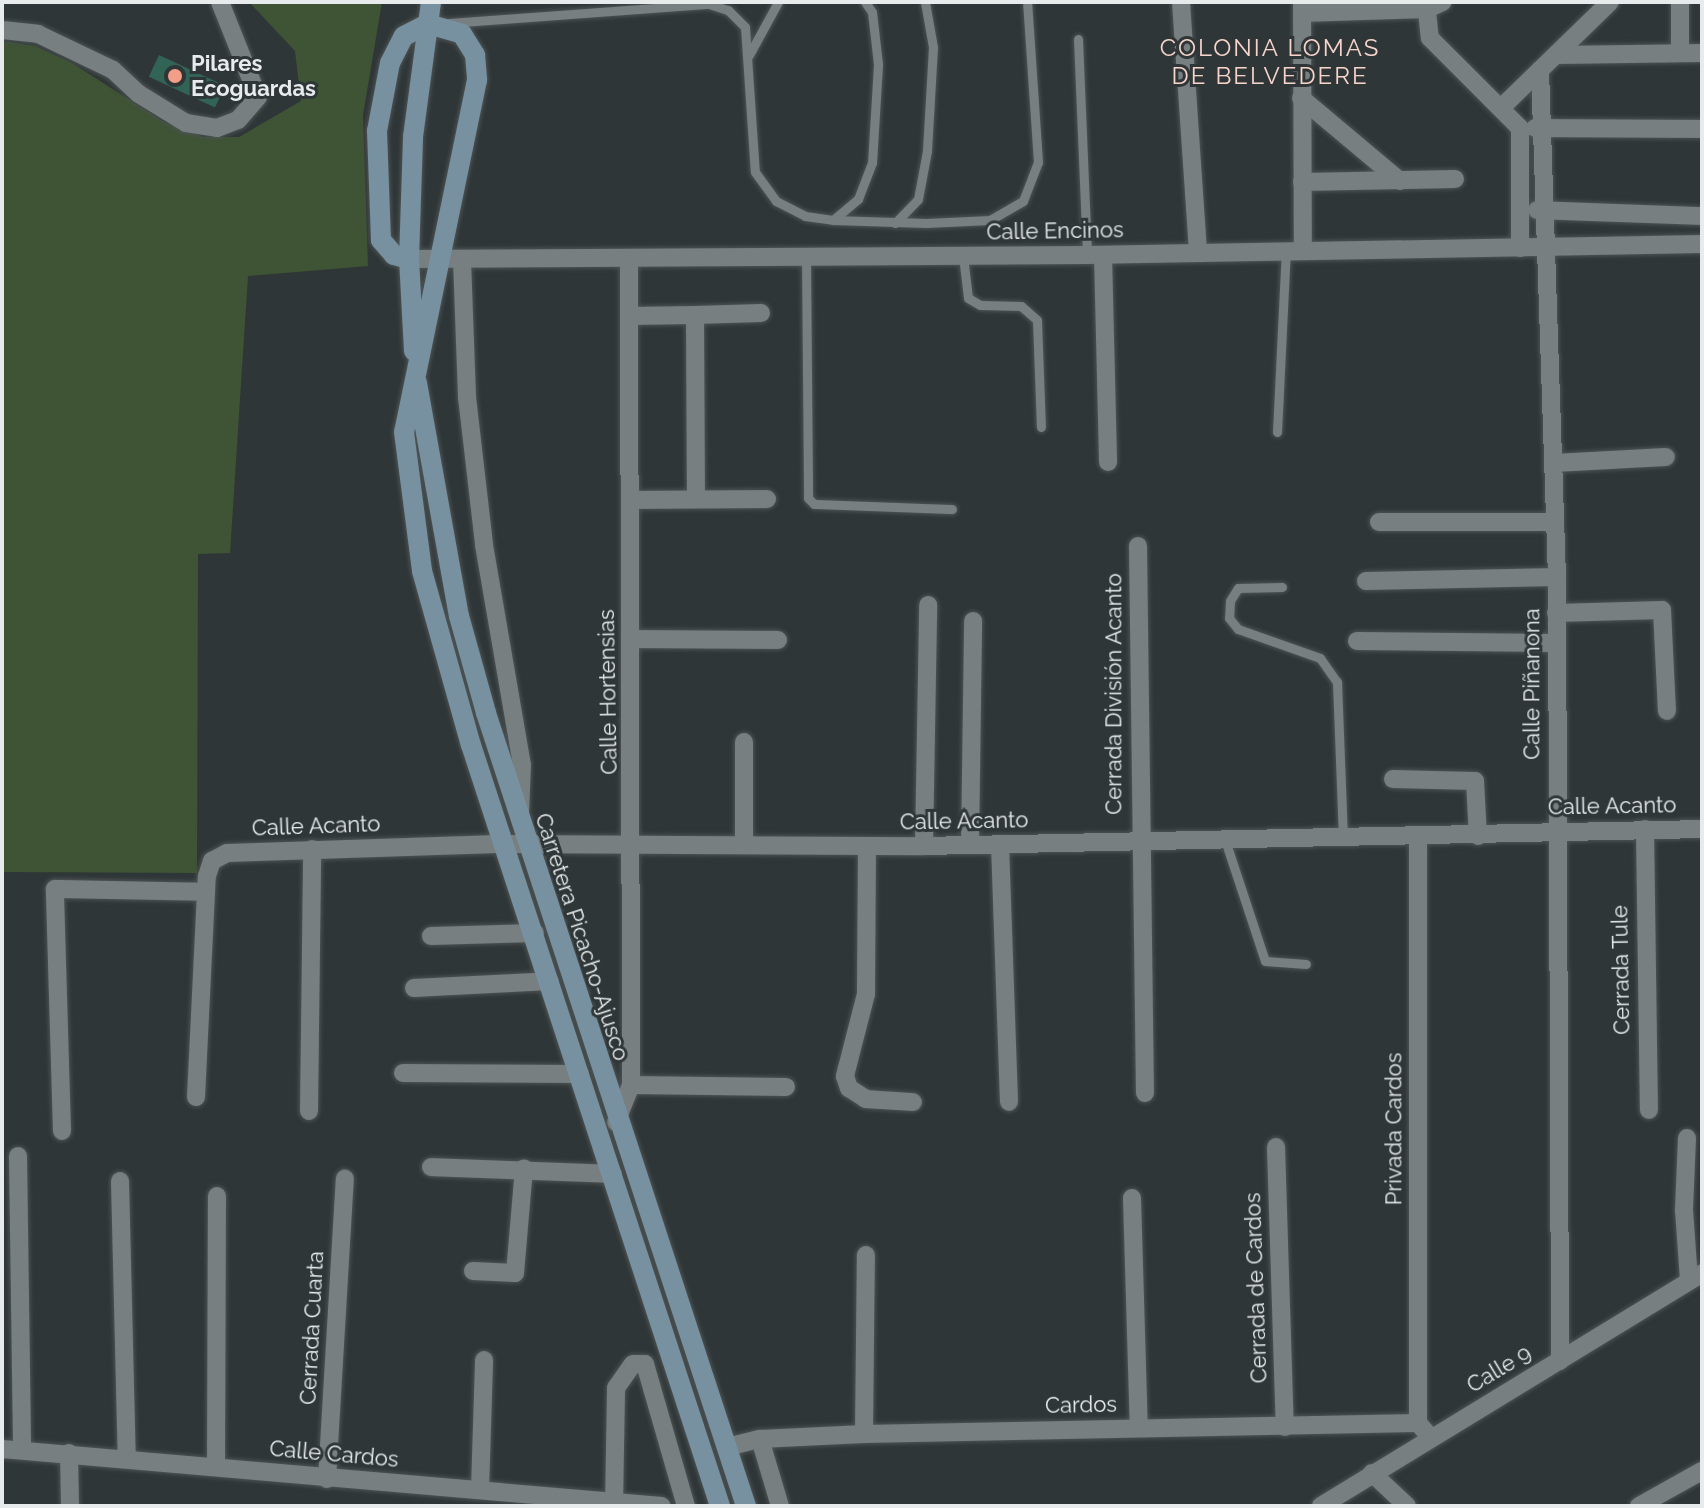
<!DOCTYPE html>
<meta charset="utf-8">
<style>
body{margin:0}
#map{position:relative;width:1704px;height:1508px;overflow:hidden;background:#2f3637;font-family:Raleway,sans-serif}
div>[style]{position:absolute}
.green>*{inset:0;background:#3e5435}
.building>*{inset:0;background:#326455;transform-origin:0 0}
.roads{filter:drop-shadow(0 0 2px #4d5354) drop-shadow(0 0 2px #4d5354)}
.service>*{height:9px;margin:-4.5px;padding:0 4.5px;transform-origin:4.5px;border-radius:4.5px;background:#777f80}
.minor>*{height:18px;margin:-9px;padding:0 9px;transform-origin:9px;border-radius:9px;background:#777f80}
.secondary>*{height:20px;margin:-10px;padding:0 10px;transform-origin:10px;border-radius:10px;background:#7791a1}
.dots>*{width:22px;height:22px;translate:-50% -50%;box-sizing:border-box;border:4px solid #2f3637;border-radius:50%}
span{translate:-50% -50%;white-space:nowrap;text-align:center;line-height:1.15;-webkit-text-stroke:6px #2f3637;paint-order:stroke}
.poi-label{font-size:22px;color:#e7ebec;font-weight:700}
.left{translate:0 -50%;text-align:left}
.street-label{font-size:22px;color:#e7ebec}
.neighbourhood-label{font-size:24px;color:#f6d4cc;letter-spacing:2px}
.frame{position:absolute;inset:0;border:4px solid #e7ebec;pointer-events:none}
</style>
<div id="map">
<div class="green">
<i style="clip-path:polygon(249px 2px,382px 2px,363px 115px,368px 266px,248px 276px,230px 553px,198px 554px,197px 873px,2px 872px,2px 41px,35px 46px,72px 63px,164px 122px,203px 137px,239px 137px,301px 101px,295px 51px)"></i>
</div>
<div class="building">
<i style="left:159px;top:55px;width:73px;height:24px;rotate:25deg"></i>
</div>
<div class="roads">
<div class="service">
<i style="left:449px;top:23px;width:261px;rotate:-4.2deg"></i>
<i style="left:709px;top:4px;width:20px;rotate:18deg"></i>
<i style="left:728px;top:10px;width:24px;rotate:45deg"></i>
<i style="left:745px;top:27px;width:145px;rotate:86.1deg"></i>
<i style="left:755px;top:172px;width:36px;rotate:54deg"></i>
<i style="left:776px;top:201px;width:33px;rotate:27deg"></i>
<i style="left:805px;top:216px;width:28px;rotate:8deg"></i>
<i style="left:833px;top:220px;width:93px;rotate:1.8deg"></i>
<i style="left:926px;top:223px;width:64px;rotate:-2.7deg"></i>
<i style="left:990px;top:220px;width:38px;rotate:-30deg"></i>
<i style="left:1023px;top:201px;width:42px;rotate:-69deg"></i>
<i style="left:1038px;top:162px;width:160px;rotate:-93.9deg"></i>
<i style="left:1078px;top:39px;width:216px;rotate:87.6deg"></i>
<i style="left:749px;top:55px;width:60px;rotate:-61.3deg"></i>
<i style="left:833px;top:220px;width:33px;rotate:-40deg"></i>
<i style="left:858px;top:199px;width:39px;rotate:-69deg"></i>
<i style="left:872px;top:163px;width:99px;rotate:-86.5deg"></i>
<i style="left:878px;top:64px;width:52px;rotate:-96.6deg"></i>
<i style="left:872px;top:12px;width:12px;rotate:-125deg"></i>
<i style="left:895px;top:223px;width:33px;rotate:-46deg"></i>
<i style="left:918px;top:199px;width:49px;rotate:-79.4deg"></i>
<i style="left:927px;top:151px;width:104px;rotate:-86.7deg"></i>
<i style="left:933px;top:47px;width:46px;rotate:-100.1deg"></i>
<i style="left:963px;top:256px;width:42px;rotate:83.2deg"></i>
<i style="left:968px;top:298px;width:14px;rotate:30deg"></i>
<i style="left:980px;top:305px;width:41px;rotate:1.4deg"></i>
<i style="left:1021px;top:306px;width:21px;rotate:41deg"></i>
<i style="left:1037px;top:320px;width:107px;rotate:87.9deg"></i>
<i style="left:806px;top:257px;width:241px;rotate:89.5deg"></i>
<i style="left:808px;top:498px;width:8px;rotate:45deg"></i>
<i style="left:814px;top:504px;width:138px;rotate:2.1deg"></i>
<i style="left:1277px;top:432px;width:182px;rotate:-87.2deg"></i>
<i style="left:1282px;top:587px;width:44px;rotate:178.7deg"></i>
<i style="left:1238px;top:588px;width:15px;rotate:122deg"></i>
<i style="left:1230px;top:601px;width:17px;rotate:93deg"></i>
<i style="left:1229px;top:618px;width:14px;rotate:51deg"></i>
<i style="left:1238px;top:629px;width:87px;rotate:19.5deg"></i>
<i style="left:1320px;top:658px;width:29px;rotate:55deg"></i>
<i style="left:1337px;top:682px;width:155px;rotate:87.8deg"></i>
<i style="left:1225px;top:840px;width:127px;rotate:71.7deg"></i>
<i style="left:1265px;top:961px;width:41px;rotate:4.2deg"></i>
</div>
<div class="minor">
<i style="left:1181px;top:2px;width:250px;rotate:86.1deg"></i>
<i style="left:1302px;top:2px;width:248px;rotate:89.8deg"></i>
<i style="left:1426px;top:2px;width:36px;rotate:84deg"></i>
<i style="left:1430px;top:38px;width:127px;rotate:45deg"></i>
<i style="left:1520px;top:128px;width:120px;rotate:90deg"></i>
<i style="left:1302px;top:13px;width:125px;rotate:-1.8deg"></i>
<i style="left:1427px;top:9px;width:17px;rotate:-24deg"></i>
<i style="left:2px;top:30px;width:36px;rotate:6deg"></i>
<i style="left:38px;top:34px;width:83px;rotate:25.6deg"></i>
<i style="left:113px;top:70px;width:35px;rotate:43deg"></i>
<i style="left:139px;top:94px;width:55px;rotate:31.7deg"></i>
<i style="left:186px;top:123px;width:31px;rotate:9deg"></i>
<i style="left:217px;top:128px;width:22px;rotate:-21deg"></i>
<i style="left:238px;top:120px;width:30px;rotate:-49deg"></i>
<i style="left:258px;top:97px;width:102px;rotate:-111.8deg"></i>
<i style="left:1680px;top:52px;width:50px;rotate:-90deg"></i>
<i style="left:1556px;top:55px;width:146px;rotate:-0.8deg"></i>
<i style="left:1540px;top:70px;width:507px;rotate:88.08deg"></i>
<i style="left:1557px;top:577px;width:784px;rotate:89.78deg"></i>
<i style="left:1301px;top:98px;width:129px;rotate:40deg"></i>
<i style="left:1503px;top:106px;width:149px;rotate:-44.2deg"></i>
<i style="left:1535px;top:128px;width:167px;rotate:0.3deg"></i>
<i style="left:1302px;top:182px;width:153px;rotate:-1.1deg"></i>
<i style="left:1537px;top:210px;width:165px;rotate:2.1deg"></i>
<i style="left:1103px;top:255px;width:207px;rotate:88.6deg"></i>
<i style="left:409px;top:259px;width:678px;rotate:-0.34deg"></i>
<i style="left:1087px;top:255px;width:615px;rotate:-1.02deg"></i>
<i style="left:462px;top:260px;width:137px;rotate:87.9deg"></i>
<i style="left:467px;top:397px;width:149px;rotate:83.4deg"></i>
<i style="left:484px;top:545px;width:223px;rotate:80.2deg"></i>
<i style="left:522px;top:765px;width:47px;rotate:92.4deg"></i>
<i style="left:695px;top:315px;width:66px;rotate:-1.7deg"></i>
<i style="left:629px;top:316px;width:66px;rotate:-0.9deg"></i>
<i style="left:695px;top:315px;width:184px;rotate:89.7deg"></i>
<i style="left:1554px;top:463px;width:112px;rotate:-3.1deg"></i>
<i style="left:630px;top:500px;width:137px;rotate:-0.4deg"></i>
<i style="left:1379px;top:522px;width:176px"></i>
<i style="left:1138px;top:546px;width:547px;rotate:89.27deg"></i>
<i style="left:1366px;top:581px;width:191px;rotate:-1.2deg"></i>
<i style="left:1556px;top:613px;width:106px;rotate:-1.6deg"></i>
<i style="left:1662px;top:610px;width:101px;rotate:87.2deg"></i>
<i style="left:631px;top:639px;width:147px;rotate:0.4deg"></i>
<i style="left:1357px;top:641px;width:199px;rotate:0.6deg"></i>
<i style="left:744px;top:742px;width:103px;rotate:90deg"></i>
<i style="left:1393px;top:779px;width:82px;rotate:1.4deg"></i>
<i style="left:1475px;top:781px;width:55px;rotate:86.9deg"></i>
<i style="left:1645px;top:829px;width:281px;rotate:89.2deg"></i>
<i style="left:1418px;top:835px;width:588px;rotate:90deg"></i>
<i style="left:1000px;top:844px;width:258px;rotate:88deg"></i>
<i style="left:970px;top:845px;width:224px;rotate:-89.2deg"></i>
<i style="left:867px;top:846px;width:148px;rotate:90.4deg"></i>
<i style="left:866px;top:994px;width:85px;rotate:104.4deg"></i>
<i style="left:845px;top:1076px;width:13px;rotate:72deg"></i>
<i style="left:849px;top:1088px;width:20px;rotate:33deg"></i>
<i style="left:866px;top:1099px;width:47px;rotate:3.7deg"></i>
<i style="left:924px;top:846px;width:241px;rotate:-89deg"></i>
<i style="left:431px;top:936px;width:104px;rotate:-1.7deg"></i>
<i style="left:414px;top:988px;width:136px;rotate:-2.9deg"></i>
<i style="left:403px;top:1073px;width:177px;rotate:0.3deg"></i>
<i style="left:631px;top:1085px;width:155px;rotate:0.7deg"></i>
<i style="left:196px;top:1097px;width:221px;rotate:-87.2deg"></i>
<i style="left:207px;top:876px;width:16px;rotate:-72deg"></i>
<i style="left:212px;top:861px;width:17px;rotate:-28deg"></i>
<i style="left:227px;top:853px;width:278px;rotate:-1.9deg"></i>
<i style="left:505px;top:844px;width:419px;rotate:0.3deg"></i>
<i style="left:924px;top:846px;width:778px;rotate:-1.25deg"></i>
<i style="left:309px;top:1111px;width:262px;rotate:-89.3deg"></i>
<i style="left:616px;top:1122px;width:40px;rotate:-68deg"></i>
<i style="left:631px;top:1085px;width:827px;rotate:-90.14deg"></i>
<i style="left:62px;top:1131px;width:242px;rotate:-91.7deg"></i>
<i style="left:55px;top:889px;width:151px;rotate:1.1deg"></i>
<i style="left:1687px;top:1138px;width:72px;rotate:92.4deg"></i>
<i style="left:1684px;top:1210px;width:70px;rotate:85.9deg"></i>
<i style="left:1276px;top:1147px;width:280px;rotate:88.2deg"></i>
<i style="left:18px;top:1156px;width:293px;rotate:89.2deg"></i>
<i style="left:431px;top:1167px;width:182px;rotate:2.2deg"></i>
<i style="left:120px;top:1181px;width:278px;rotate:88.6deg"></i>
<i style="left:1132px;top:1198px;width:230px;rotate:88.3deg"></i>
<i style="left:473px;top:1271px;width:42px;rotate:2.7deg"></i>
<i style="left:515px;top:1273px;width:105px;rotate:-85.1deg"></i>
<i style="left:864px;top:1434px;width:179px;rotate:-89.4deg"></i>
<i style="left:760px;top:1439px;width:70px;rotate:73.4deg"></i>
<i style="left:727px;top:1447px;width:34px;rotate:-14deg"></i>
<i style="left:760px;top:1439px;width:104px;rotate:-2.8deg"></i>
<i style="left:864px;top:1434px;width:554px;rotate:-1.14deg"></i>
<i style="left:1418px;top:1423px;width:20px;rotate:49deg"></i>
<i style="left:2px;top:1449px;width:662px;rotate:4.94deg"></i>
<i style="left:69px;top:1453px;width:53px;rotate:88.9deg"></i>
<i style="left:216px;top:1467px;width:271px;rotate:-89.8deg"></i>
<i style="left:1372px;top:1473px;width:48px;rotate:43.3deg"></i>
<i style="left:327px;top:1479px;width:301px;rotate:-86.6deg"></i>
<i style="left:480px;top:1490px;width:130px;rotate:-88.2deg"></i>
<i style="left:614px;top:1506px;width:118px;rotate:-89deg"></i>
<i style="left:616px;top:1388px;width:29px;rotate:-55deg"></i>
<i style="left:633px;top:1364px;width:12px"></i>
<i style="left:645px;top:1364px;width:148px;rotate:73.9deg"></i>
<i style="left:1321px;top:1506px;width:447px;rotate:-31.4deg"></i>
<i style="left:1639px;top:1506px;width:72px;rotate:-29.1deg"></i>
</div>
<div class="secondary">
<i style="left:409px;top:259px;width:16px;rotate:-165deg"></i>
<i style="left:394px;top:255px;width:20px;rotate:-131deg"></i>
<i style="left:381px;top:240px;width:109px;rotate:-92.1deg"></i>
<i style="left:377px;top:131px;width:69px;rotate:-79.2deg"></i>
<i style="left:390px;top:63px;width:30px;rotate:-63deg"></i>
<i style="left:404px;top:36px;width:27px;rotate:-27deg"></i>
<i style="left:428px;top:24px;width:35px;rotate:16deg"></i>
<i style="left:462px;top:34px;width:25px;rotate:58deg"></i>
<i style="left:475px;top:55px;width:25px;rotate:85deg"></i>
<i style="left:477px;top:80px;width:359px;rotate:101.7deg"></i>
<i style="left:404px;top:432px;width:140px;rotate:82.6deg"></i>
<i style="left:422px;top:571px;width:181px;rotate:74.3deg"></i>
<i style="left:471px;top:745px;width:801px;rotate:71.88deg"></i>
<i style="left:414px;top:351px;width:92px;rotate:-93.1deg"></i>
<i style="left:409px;top:259px;width:122px;rotate:-88.1deg"></i>
<i style="left:413px;top:137px;width:136px;rotate:-82.4deg"></i>
<i style="left:417px;top:383px;width:237px;rotate:79.8deg"></i>
<i style="left:459px;top:616px;width:101px;rotate:74.4deg"></i>
<i style="left:486px;top:713px;width:835px;rotate:71.85deg"></i>
</div>
</div>
<div class="dots">
<i style="left:175px;top:76px;background:#f49e89"></i>
</div>
<div class="poi-label">
<span class="left" style="left:191px;top:76px">Pilares<br>Ecoguardas</span>
</div>
<div class="street-label">
<span style="left:1055px;top:231px;rotate:-1deg">Calle Encinos</span>
<span style="left:1532px;top:684px;rotate:-90deg">Calle Piñanona</span>
<span style="left:608px;top:692px;rotate:-91deg">Calle Hortensias</span>
<span style="left:1114px;top:694px;rotate:-90deg">Cerrada División Acanto</span>
<span style="left:1612px;top:806px;rotate:-1deg">Calle Acanto</span>
<span style="left:964px;top:821px;rotate:-1deg">Calle Acanto</span>
<span style="left:316px;top:826px;rotate:-2deg">Calle Acanto</span>
<span style="left:582px;top:937px;rotate:72deg">Carretera Picacho-Ajusco</span>
<span style="left:1621px;top:970px;rotate:-91deg">Cerrada Tule</span>
<span style="left:1394px;top:1129px;rotate:-90deg">Privada Cardos</span>
<span style="left:1256px;top:1288px;rotate:-92deg">Cerrada de Cardos</span>
<span style="left:312px;top:1328px;rotate:-87deg">Cerrada Cuarta</span>
<span style="left:1499px;top:1369px;rotate:-31deg">Calle 9</span>
<span style="left:1081px;top:1405px;rotate:-1deg">Cardos</span>
<span style="left:334px;top:1454px;rotate:5deg">Calle Cardos</span>
</div>
<div class="neighbourhood-label">
<span style="left:1270px;top:62px">COLONIA LOMAS<br>DE BELVEDERE</span>
</div>
<div class="frame"></div>
</div>
